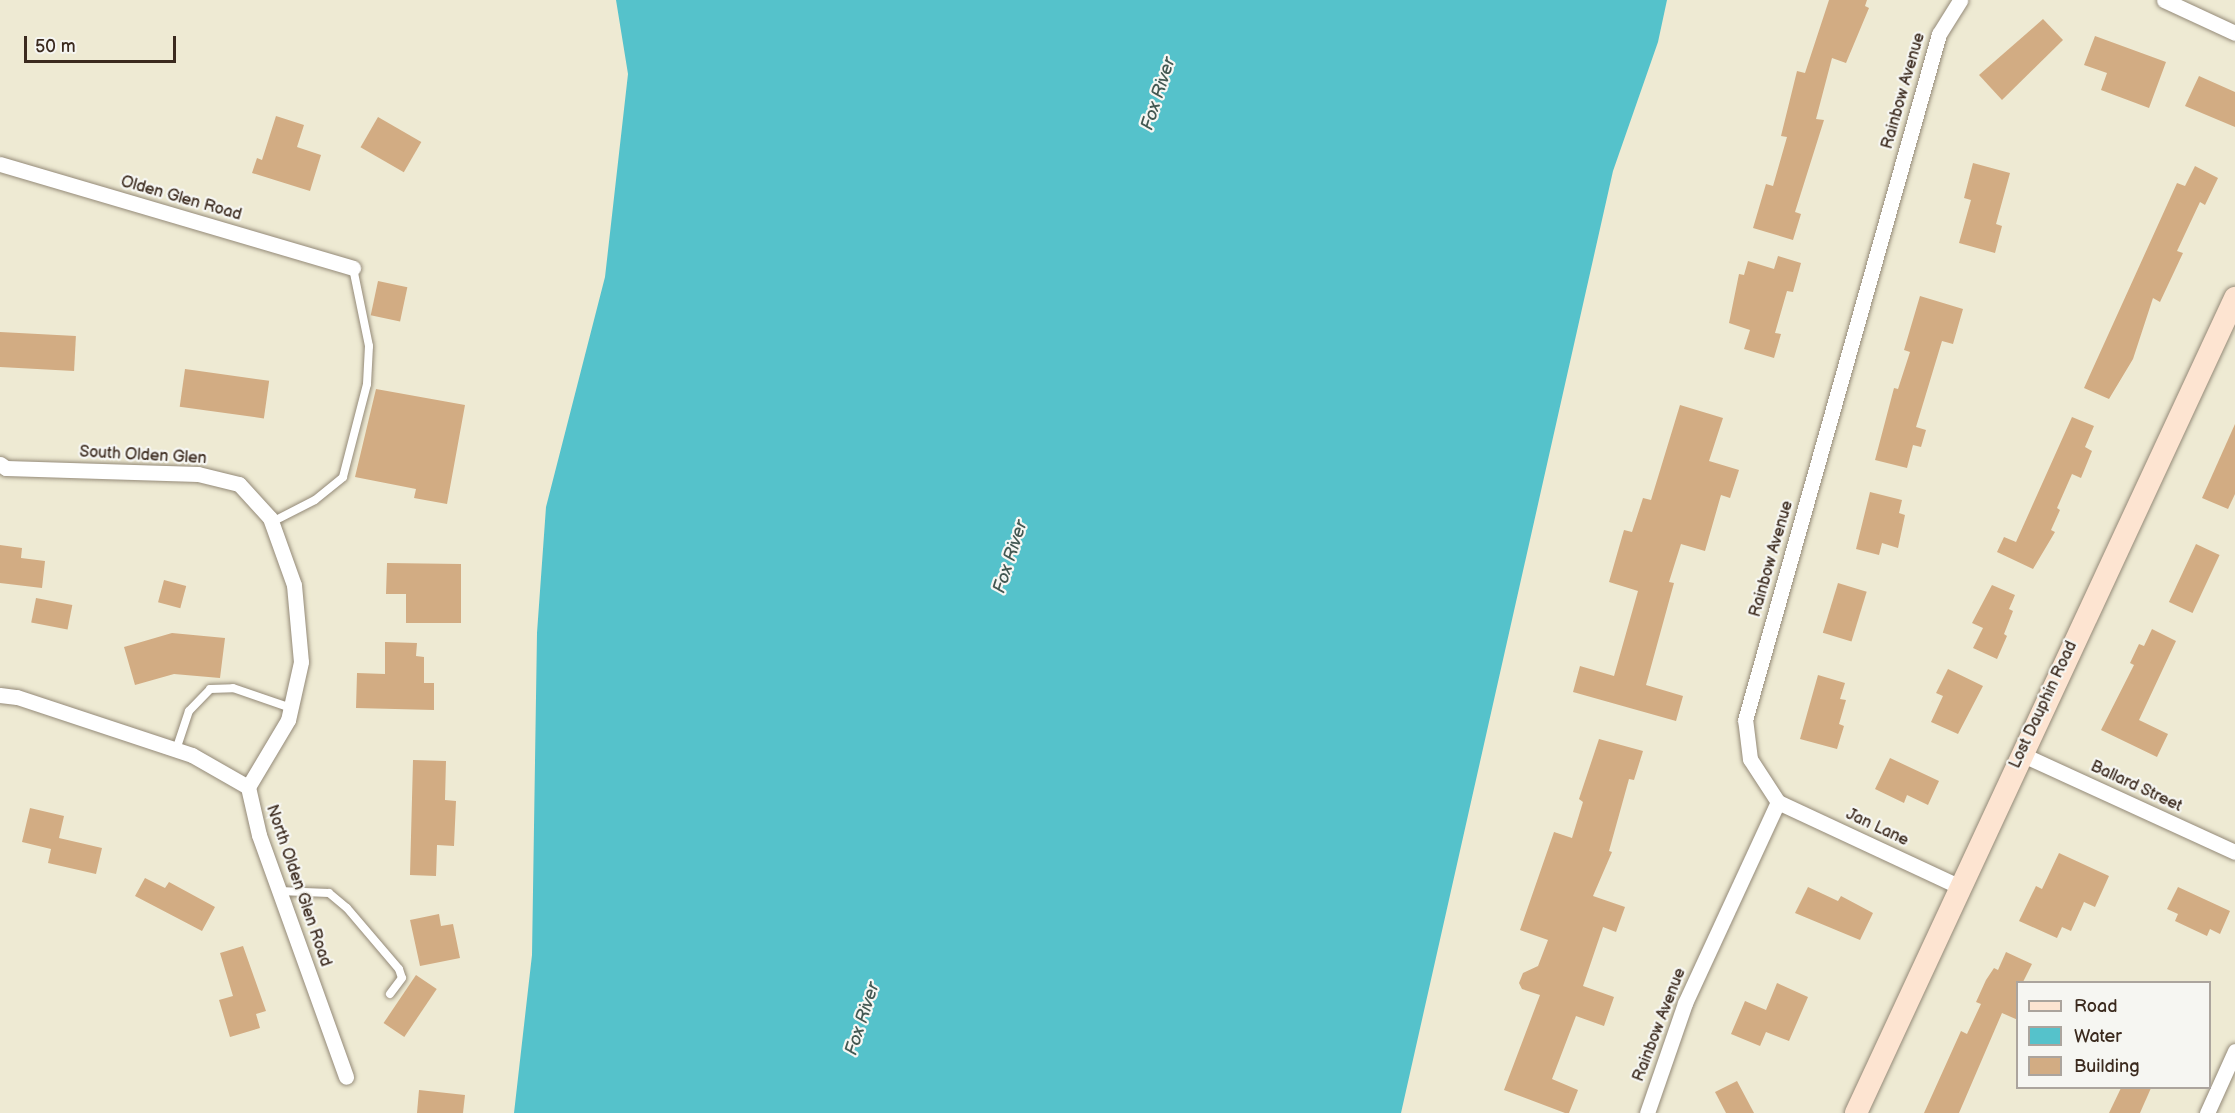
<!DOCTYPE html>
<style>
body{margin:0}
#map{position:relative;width:2235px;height:1113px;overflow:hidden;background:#eeead3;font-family:"Balsamiq Sans",sans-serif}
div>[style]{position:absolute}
.water>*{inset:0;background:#55c2cb}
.building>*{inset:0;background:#d2ac83;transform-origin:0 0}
.roads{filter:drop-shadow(0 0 2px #948a78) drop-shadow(0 0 2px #948a78)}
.lane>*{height:8px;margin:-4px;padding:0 4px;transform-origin:4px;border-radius:4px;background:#fff}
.street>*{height:15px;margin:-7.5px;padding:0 7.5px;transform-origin:7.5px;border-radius:7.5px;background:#fff}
.secondary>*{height:22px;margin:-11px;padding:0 11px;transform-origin:11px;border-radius:11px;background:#fde4d1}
span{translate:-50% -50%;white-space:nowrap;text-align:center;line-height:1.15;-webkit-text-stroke:4.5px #f6f6f2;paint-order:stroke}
.street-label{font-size:16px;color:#3b2a1e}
.water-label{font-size:18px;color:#435852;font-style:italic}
.legend{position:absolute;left:2016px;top:981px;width:195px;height:108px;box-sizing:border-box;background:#f6f6f2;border:2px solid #aba49d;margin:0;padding:8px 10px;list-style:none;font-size:18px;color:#3b2a1e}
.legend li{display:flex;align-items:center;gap:12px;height:30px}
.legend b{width:30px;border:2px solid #aba49d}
.scale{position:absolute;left:24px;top:36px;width:152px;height:27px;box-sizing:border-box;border:3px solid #3b2a1e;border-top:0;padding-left:8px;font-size:18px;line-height:21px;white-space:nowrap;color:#3b2a1e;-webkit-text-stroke:4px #f6f6f2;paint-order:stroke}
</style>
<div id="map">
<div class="water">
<i style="clip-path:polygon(616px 0,1667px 0,1658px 42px,1613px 171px,1401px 1113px,514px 1113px,532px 955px,537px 633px,546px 507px,605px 277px,628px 74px)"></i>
</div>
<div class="building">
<i style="clip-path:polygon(1829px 0,1867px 0,1865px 6px,1869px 8px,1846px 63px,1832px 58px,1816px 119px,1824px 120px,1795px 212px,1801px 214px,1793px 240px,1753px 228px,1766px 184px,1773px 186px,1787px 137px,1781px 136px,1797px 71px,1805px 73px)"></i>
<i style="clip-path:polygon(2043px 19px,2063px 40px,2002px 100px,1979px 75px)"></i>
<i style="clip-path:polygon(2095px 36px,2166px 62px,2149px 108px,2101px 90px,2107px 73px,2084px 65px)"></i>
<i style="clip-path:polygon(2199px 76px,2235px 92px,2235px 127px,2185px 106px)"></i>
<i style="clip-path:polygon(276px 116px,304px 125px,297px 147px,321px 155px,310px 191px,252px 173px,257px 158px,262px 160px)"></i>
<i style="left:378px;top:117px;width:50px;height:35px;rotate:30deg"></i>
<i style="clip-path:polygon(1973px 163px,2010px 173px,1996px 224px,2002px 226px,1995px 253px,1959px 243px,1971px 200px,1964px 198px)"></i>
<i style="clip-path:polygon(2195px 166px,2218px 178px,2205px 205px,2200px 202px,2177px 251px,2183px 253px,2160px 302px,2153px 298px,2133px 359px,2109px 399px,2084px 388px,2177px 183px,2185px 186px)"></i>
<i style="clip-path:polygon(1778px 256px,1801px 263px,1793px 292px,1787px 291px,1775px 333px,1781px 334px,1774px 358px,1744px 349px,1750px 330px,1729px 323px,1739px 274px,1744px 275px,1748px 261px,1774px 269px)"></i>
<i style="left:378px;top:281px;width:30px;height:35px;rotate:12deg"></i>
<i style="clip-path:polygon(1920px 296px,1963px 309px,1953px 344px,1942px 341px,1916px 427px,1926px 430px,1921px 447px,1913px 445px,1907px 468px,1875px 460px,1894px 388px,1898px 389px,1910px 352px,1904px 350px)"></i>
<i style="left:0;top:332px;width:76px;height:35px;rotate:3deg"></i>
<i style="left:185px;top:369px;width:85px;height:38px;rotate:8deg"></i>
<i style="clip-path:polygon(376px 389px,465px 405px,447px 504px,414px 498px,416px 489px,355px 477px)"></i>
<i style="clip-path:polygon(1680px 405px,1723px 418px,1709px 461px,1739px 470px,1730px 498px,1721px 495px,1705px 551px,1681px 544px,1669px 582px,1674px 583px,1646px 685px,1683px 696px,1676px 721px,1573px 692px,1580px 666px,1614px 676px,1638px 591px,1609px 582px,1624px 530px,1632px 532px,1643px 498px,1651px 500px)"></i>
<i style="clip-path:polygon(2072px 417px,2094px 426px,2085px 447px,2092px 451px,2081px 478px,2072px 474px,2057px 508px,2060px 510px,2051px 530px,2055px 532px,2033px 569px,1997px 552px,2004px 537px,2016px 542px)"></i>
<i style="clip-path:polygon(2235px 424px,2235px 494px,2228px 509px,2202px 498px)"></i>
<i style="clip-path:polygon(1870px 492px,1902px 500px,1899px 513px,1905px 515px,1898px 548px,1882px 543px,1879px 555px,1856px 549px)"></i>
<i style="left:2196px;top:544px;width:26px;height:64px;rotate:25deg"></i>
<i style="clip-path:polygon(0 545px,22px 548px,21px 558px,45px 561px,42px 588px,0 583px)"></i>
<i style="clip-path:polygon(387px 563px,461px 564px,461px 623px,406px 623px,406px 594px,386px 594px)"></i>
<i style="left:164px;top:580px;width:23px;height:23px;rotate:15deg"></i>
<i style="left:1838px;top:583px;width:30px;height:52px;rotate:17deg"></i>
<i style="clip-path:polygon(1992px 585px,2015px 595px,2009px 609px,2013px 611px,2004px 634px,2007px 636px,1997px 659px,1973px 648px,1983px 628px,1972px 623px)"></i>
<i style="left:36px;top:598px;width:37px;height:25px;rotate:11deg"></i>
<i style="clip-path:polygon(2152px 629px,2176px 641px,2139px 720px,2168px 734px,2157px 757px,2101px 730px,2134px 665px,2130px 663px,2139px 644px,2144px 646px)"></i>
<i style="clip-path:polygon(172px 633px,225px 638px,220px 678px,174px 674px,135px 685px,124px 647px)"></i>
<i style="clip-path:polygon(385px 642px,417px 643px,416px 656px,424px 657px,424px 683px,434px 683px,434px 710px,356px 708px,357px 673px,385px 674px)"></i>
<i style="clip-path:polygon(1948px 669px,1983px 686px,1958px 734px,1931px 722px,1943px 696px,1936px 693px)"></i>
<i style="clip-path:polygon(1818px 675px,1845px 683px,1840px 699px,1846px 700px,1839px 724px,1844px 726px,1837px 749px,1800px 739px)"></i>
<i style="clip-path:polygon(1599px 739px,1643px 751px,1634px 780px,1629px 779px,1609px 851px,1612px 852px,1593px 896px,1625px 907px,1616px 932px,1603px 927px,1583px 986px,1614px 997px,1604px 1026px,1576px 1016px,1552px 1079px,1578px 1090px,1569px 1113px,1565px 1113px,1504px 1090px,1540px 995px,1522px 989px,1519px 983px,1523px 973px,1538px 966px,1548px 940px,1520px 930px,1554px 832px,1572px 838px,1583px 802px,1579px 799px)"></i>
<i style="clip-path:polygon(1890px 758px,1939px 781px,1928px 805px,1907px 795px,1904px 803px,1875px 789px)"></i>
<i style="clip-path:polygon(413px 760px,446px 761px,445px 800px,456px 801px,454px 846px,437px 845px,436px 876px,410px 875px)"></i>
<i style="clip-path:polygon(30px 808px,64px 816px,59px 838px,102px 848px,96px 874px,48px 863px,51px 849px,22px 842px)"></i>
<i style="clip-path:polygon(2059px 853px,2109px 876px,2095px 907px,2084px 902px,2071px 931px,2062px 927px,2057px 938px,2019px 921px,2036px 886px,2042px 889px)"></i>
<i style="clip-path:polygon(145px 878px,165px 888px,169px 882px,215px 907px,202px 931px,135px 896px)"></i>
<i style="clip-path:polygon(1808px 887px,1838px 901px,1841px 896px,1873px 913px,1860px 940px,1795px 913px)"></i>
<i style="clip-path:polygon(2178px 887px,2230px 911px,2220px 934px,2210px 929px,2207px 936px,2175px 921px,2178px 914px,2167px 909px)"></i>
<i style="clip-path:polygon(439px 914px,441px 926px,453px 924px,460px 958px,420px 966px,410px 920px)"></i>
<i style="clip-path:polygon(243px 946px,266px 1011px,256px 1014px,260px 1028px,230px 1037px,219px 1000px,233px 996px,220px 953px)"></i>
<i style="clip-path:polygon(2006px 952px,2032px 964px,2023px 982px,2018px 982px,2018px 1020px,2002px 1013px,1959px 1113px,1924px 1113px,1961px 1031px,1967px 1034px,1981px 1004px,1976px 1002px,1986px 980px,1994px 968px,1998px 970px)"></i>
<i style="left:416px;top:975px;width:25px;height:58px;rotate:34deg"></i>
<i style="clip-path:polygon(1777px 983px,1808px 997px,1789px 1041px,1766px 1032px,1760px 1046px,1731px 1034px,1745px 1001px,1766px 1010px)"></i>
<i style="clip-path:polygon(1737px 1081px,1754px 1113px,1726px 1113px,1715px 1092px)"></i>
<i style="clip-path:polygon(2121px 1088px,2151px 1088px,2140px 1113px,2109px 1113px)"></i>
<i style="clip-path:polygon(419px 1090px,465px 1095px,463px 1113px,417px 1113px)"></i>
</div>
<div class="roads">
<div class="lane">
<i style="left:272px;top:522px;width:48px;rotate:-27.1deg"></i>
<i style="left:315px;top:500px;width:36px;rotate:-39deg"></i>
<i style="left:343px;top:477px;width:96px;rotate:-75.5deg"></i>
<i style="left:367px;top:384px;width:38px;rotate:-87deg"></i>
<i style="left:369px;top:346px;width:80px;rotate:-101.6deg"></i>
<i style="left:176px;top:750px;width:41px;rotate:-71.6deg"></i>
<i style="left:189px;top:711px;width:30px;rotate:-46deg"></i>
<i style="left:210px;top:689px;width:23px;rotate:-2deg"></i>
<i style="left:233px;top:688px;width:61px;rotate:19deg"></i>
<i style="left:279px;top:891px;width:50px;rotate:2.3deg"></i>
<i style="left:329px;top:893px;width:23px;rotate:40deg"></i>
<i style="left:347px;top:908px;width:80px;rotate:49.6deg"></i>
<i style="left:399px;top:969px;width:9px;rotate:72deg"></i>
<i style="left:402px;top:978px;width:20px;rotate:127deg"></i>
</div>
<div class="street">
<i style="left:2164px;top:0;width:78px;rotate:24.9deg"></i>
<i style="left:0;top:164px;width:368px;rotate:16.4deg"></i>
<i style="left:0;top:464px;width:7px;rotate:34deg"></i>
<i style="left:6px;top:468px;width:192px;rotate:1.8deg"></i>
<i style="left:198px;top:474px;width:42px;rotate:13.7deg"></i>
<i style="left:239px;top:484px;width:46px;rotate:47.6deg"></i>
<i style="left:270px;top:518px;width:71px;rotate:70.3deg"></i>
<i style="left:294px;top:585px;width:77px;rotate:84.8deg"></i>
<i style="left:301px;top:662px;width:59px;rotate:102.6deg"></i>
<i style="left:288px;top:720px;width:78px;rotate:120.8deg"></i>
<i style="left:0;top:695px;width:17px;rotate:7deg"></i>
<i style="left:17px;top:697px;width:184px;rotate:18.3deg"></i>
<i style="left:192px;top:755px;width:64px;rotate:29.7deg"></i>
<i style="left:248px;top:787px;width:49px;rotate:77.1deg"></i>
<i style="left:259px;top:835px;width:257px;rotate:70.2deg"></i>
<i style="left:2021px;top:754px;width:235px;rotate:24.6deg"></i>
<i style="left:1778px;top:802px;width:51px;rotate:-123.1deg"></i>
<i style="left:1750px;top:759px;width:39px;rotate:-97deg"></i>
<i style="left:1745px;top:720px;width:713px;rotate:-74.21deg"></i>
<i style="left:1939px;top:34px;width:40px;rotate:-58deg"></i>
<i style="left:1778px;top:802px;width:201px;rotate:25deg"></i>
<i style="left:1647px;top:1113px;width:116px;rotate:-70.9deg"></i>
<i style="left:1685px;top:1003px;width:221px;rotate:-65.2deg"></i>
<i style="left:2207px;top:1113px;width:68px;rotate:-65.7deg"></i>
</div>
<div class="secondary">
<i style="left:1856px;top:1113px;width:899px;rotate:-65.06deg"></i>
</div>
</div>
<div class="street-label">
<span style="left:1904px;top:91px;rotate:-74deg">Rainbow Avenue</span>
<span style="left:181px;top:199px;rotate:16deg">Olden Glen Road</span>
<span style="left:143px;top:456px;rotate:3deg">South Olden Glen</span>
<span style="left:1772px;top:559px;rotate:-74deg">Rainbow Avenue</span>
<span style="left:2044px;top:705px;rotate:-65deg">Lost Dauphin Road</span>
<span style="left:2136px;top:787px;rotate:25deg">Ballard Street</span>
<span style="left:1877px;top:828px;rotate:25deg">Jan Lane</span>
<span style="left:298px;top:886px;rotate:71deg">North Olden Glen Road</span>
<span style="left:1660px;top:1025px;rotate:-69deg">Rainbow Avenue</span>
</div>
<div class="water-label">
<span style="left:1159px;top:94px;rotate:-72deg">Fox River</span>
<span style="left:1011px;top:557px;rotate:-72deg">Fox River</span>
<span style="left:863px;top:1019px;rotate:-72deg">Fox River</span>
</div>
<ul class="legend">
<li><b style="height:8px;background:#fde4d1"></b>Road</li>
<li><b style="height:16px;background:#55c2cb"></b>Water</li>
<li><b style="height:16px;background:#d2ac83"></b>Building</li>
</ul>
<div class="scale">50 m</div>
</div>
